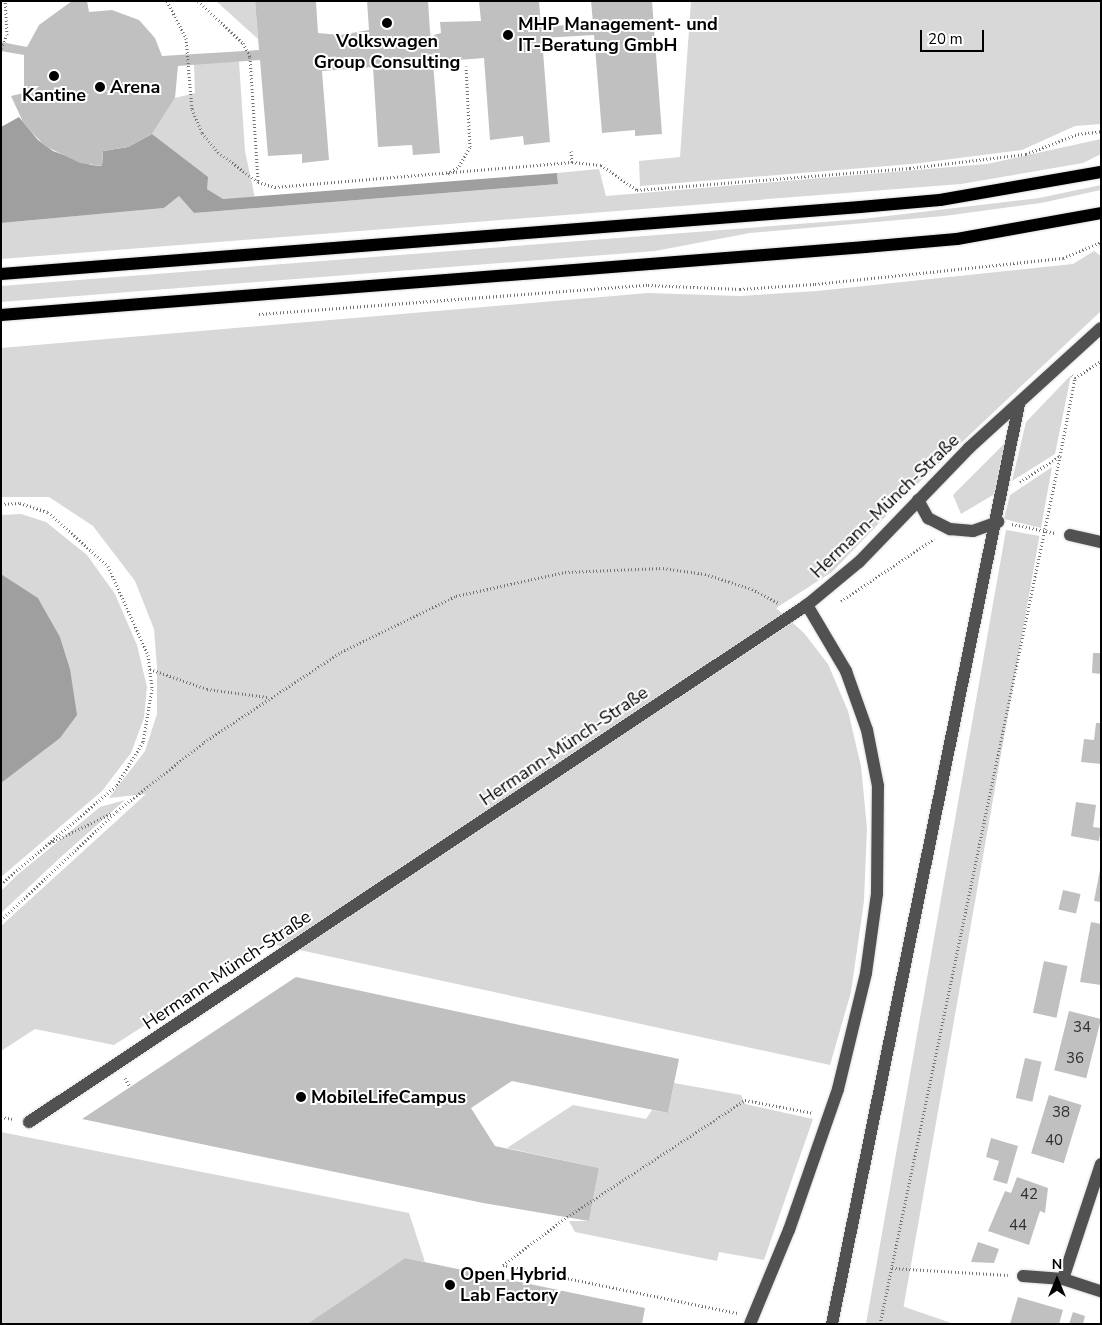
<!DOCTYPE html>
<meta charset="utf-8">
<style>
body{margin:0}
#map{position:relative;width:1102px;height:1325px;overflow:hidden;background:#fff;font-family:"Nunito Sans",sans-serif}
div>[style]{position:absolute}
.green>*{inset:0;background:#d8d8d8;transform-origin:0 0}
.water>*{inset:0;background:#9f9f9f}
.building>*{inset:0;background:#c0c0c0;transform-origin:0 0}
.path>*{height:3px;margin-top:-1.5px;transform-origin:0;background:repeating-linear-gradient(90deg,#737373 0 1px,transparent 0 3.5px)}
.roads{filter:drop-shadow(0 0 1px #dbdbdb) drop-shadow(0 0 1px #dbdbdb)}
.minor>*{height:12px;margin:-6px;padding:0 6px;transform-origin:6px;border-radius:6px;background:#515151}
.major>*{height:12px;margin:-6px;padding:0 6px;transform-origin:6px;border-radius:6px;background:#000}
.dots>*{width:14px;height:14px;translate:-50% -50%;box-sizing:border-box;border:2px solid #fff;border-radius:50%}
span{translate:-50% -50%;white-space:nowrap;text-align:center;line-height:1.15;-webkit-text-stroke:4px #fff;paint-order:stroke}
.number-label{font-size:15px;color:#303030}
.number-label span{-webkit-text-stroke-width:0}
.poi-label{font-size:18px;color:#000;font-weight:700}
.left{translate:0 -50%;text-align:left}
.street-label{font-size:18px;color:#000}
.frame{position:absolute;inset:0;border:2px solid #000;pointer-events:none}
.north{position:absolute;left:1032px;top:1255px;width:50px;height:50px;-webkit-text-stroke:4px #fff;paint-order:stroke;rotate:0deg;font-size:14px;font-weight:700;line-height:20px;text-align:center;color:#000}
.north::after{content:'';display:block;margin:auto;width:18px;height:22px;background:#000;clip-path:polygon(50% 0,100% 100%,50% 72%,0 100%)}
.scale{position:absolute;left:920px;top:30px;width:64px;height:22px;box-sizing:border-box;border:2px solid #000;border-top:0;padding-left:6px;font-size:15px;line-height:18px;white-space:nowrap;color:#000;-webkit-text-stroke:4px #fff;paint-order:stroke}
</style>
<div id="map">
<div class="green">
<i style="clip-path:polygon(216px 1px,255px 1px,258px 39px)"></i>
<i style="clip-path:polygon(691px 1px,1101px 1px,1101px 124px,1075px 126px,1022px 150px,912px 164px,640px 186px,639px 161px,680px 157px)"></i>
<i style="clip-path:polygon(239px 61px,245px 151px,255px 198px,223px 199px,207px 189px,207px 177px,152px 134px,175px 98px,195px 93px,194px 64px)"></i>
<i style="clip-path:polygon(1101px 139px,1101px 154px,1083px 163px,961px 184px,1px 259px,1px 223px,164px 208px,179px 196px,194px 213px,558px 184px,557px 173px,599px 169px,606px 196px,987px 164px)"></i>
<i style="clip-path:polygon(1101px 185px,1101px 190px,1041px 203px,944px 216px,750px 233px,655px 251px,1px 302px,1px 286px,862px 219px,1039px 198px)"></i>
<i style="clip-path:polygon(1094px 251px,1101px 256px,1101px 311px,910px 491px,832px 572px,776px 608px,804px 633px,828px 664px,848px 711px,861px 766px,867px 828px,864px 901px,851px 992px,830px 1065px,272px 944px,114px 1045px,35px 1029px,1px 1051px,1px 926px,146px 794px,109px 798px,145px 751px,157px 714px,157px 667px,154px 629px,135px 581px,93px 526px,49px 497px,1px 497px,1px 348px,648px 293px,740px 296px,817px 291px,1073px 264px)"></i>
<i style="clip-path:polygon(1071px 375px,1055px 454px,1012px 481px,1026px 422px)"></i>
<i style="clip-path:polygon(1007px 441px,998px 492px,961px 514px,953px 495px)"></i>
<i style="clip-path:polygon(1052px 467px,1041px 528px,1004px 519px,1010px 495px)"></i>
<i style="clip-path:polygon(21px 514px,46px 522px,87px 555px,115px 594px,137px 645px,147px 687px,144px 718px,131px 753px,102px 791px,1px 877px,1px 783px,9px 776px,70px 669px,60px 637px,38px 598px,1px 574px,1px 515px)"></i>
<i style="left:1006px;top:530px;width:34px;height:812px;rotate:10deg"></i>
<i style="clip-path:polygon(125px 800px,62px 856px,1px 913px,1px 891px,16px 876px,100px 807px)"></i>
<i style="clip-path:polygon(674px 1083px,741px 1095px,745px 1104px,813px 1119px,764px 1260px,719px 1252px,717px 1261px,575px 1232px,569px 1221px,589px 1221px,599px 1168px,507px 1148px,573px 1105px,646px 1119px,652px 1110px,668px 1113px)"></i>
<i style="clip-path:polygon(1px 1132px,409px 1213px,425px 1262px,405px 1258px,307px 1324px,1px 1324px)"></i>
<i style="clip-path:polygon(896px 1304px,954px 1324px,892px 1324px)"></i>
</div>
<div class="water">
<i style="clip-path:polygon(19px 117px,38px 140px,53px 151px,91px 165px,102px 166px,103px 151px,128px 147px,152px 134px,208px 177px,207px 189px,223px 199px,557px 173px,558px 184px,194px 213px,179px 196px,164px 208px,1px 223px,1px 127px)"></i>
<i style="clip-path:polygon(1px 574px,38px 598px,60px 637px,70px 669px,77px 715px,60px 738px,1px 783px)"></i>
</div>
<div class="building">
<i style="clip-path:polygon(72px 1px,87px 1px,89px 12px,112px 10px,139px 20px,155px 38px,162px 56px,259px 50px,255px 1px,316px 1px,318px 33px,340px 35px,369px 30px,367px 1px,428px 1px,431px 46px,435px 46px,434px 35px,441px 33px,440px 22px,481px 21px,479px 1px,539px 1px,541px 27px,593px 23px,591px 1px,652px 1px,662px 134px,635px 136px,635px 130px,602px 133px,594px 35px,542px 38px,550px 142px,524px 145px,523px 136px,490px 140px,484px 58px,433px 62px,440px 153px,413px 155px,412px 145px,378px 147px,373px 67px,322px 71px,329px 160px,302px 163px,302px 154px,268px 156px,260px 60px,178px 66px,175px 98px,152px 134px,128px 147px,103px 151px,102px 166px,80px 163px,45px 146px,24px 124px,11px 96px,24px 93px,24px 55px,1px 51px,1px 42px,27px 47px,39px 25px)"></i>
<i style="clip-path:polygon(1093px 653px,1101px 653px,1101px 674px,1092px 673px)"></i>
<i style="clip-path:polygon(1096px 723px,1101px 723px,1101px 764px,1081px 762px,1084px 739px,1094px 740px)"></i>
<i style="clip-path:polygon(1076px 802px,1096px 805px,1093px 827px,1101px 828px,1099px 841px,1071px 836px)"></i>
<i style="clip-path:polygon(1100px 870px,1101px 870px,1101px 902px,1094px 901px)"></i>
<i style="left:1063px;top:890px;width:18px;height:20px;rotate:13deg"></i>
<i style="clip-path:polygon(1091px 922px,1101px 924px,1101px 985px,1080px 982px)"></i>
<i style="left:1044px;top:961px;width:24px;height:53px;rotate:12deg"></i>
<i style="clip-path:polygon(296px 977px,679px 1059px,668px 1113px,512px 1081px,471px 1108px,495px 1146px,599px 1168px,589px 1221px,483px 1203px,82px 1119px)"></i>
<i style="left:1069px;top:1011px;width:33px;height:61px;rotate:14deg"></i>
<i style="left:1025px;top:1058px;width:17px;height:41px;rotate:13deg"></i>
<i style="left:1049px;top:1095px;width:34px;height:61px;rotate:17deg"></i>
<i style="clip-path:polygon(991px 1138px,1018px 1146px,1007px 1184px,993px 1180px,999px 1161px,986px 1157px)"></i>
<i style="clip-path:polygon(1017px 1177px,1048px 1188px,1045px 1213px,1040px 1211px,1029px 1245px,988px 1231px,1005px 1191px,1011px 1193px)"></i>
<i style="clip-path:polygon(978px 1242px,999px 1249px,994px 1263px,971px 1262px)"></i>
<i style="clip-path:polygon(405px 1258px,645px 1308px,642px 1324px,307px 1324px)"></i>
<i style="clip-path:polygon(1018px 1297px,1063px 1310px,1059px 1324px,1010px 1324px)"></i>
<i style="clip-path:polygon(1073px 1312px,1085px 1316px,1083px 1324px,1069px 1324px)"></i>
</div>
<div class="path">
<i style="left:167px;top:1px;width:42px;rotate:62.8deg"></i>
<i style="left:186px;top:38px;width:71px;rotate:85.2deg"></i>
<i style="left:192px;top:109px;width:26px;rotate:67deg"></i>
<i style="left:202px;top:133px;width:25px;rotate:50deg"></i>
<i style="left:218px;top:152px;width:50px;rotate:36.9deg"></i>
<i style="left:258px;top:182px;width:18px;rotate:16deg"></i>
<i style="left:275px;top:187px;width:298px;rotate:-4.8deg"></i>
<i style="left:572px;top:162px;width:29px;rotate:6deg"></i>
<i style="left:601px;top:165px;width:44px;rotate:34.8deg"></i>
<i style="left:637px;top:190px;width:274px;rotate:-4.6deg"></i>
<i style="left:910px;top:168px;width:117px;rotate:-6.9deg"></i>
<i style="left:1026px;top:154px;width:56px;rotate:-21deg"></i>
<i style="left:1078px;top:134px;width:23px;rotate:-7deg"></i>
<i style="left:198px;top:1px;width:62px;rotate:43deg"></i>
<i style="left:243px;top:43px;width:16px;rotate:63deg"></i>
<i style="left:250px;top:57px;width:125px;rotate:86.3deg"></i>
<i style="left:1px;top:48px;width:14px;rotate:-65deg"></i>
<i style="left:7px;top:35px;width:34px;rotate:-93deg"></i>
<i style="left:571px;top:151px;width:11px;rotate:85deg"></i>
<i style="left:448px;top:174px;width:14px;rotate:-36deg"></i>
<i style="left:459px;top:166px;width:22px;rotate:-60deg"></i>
<i style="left:470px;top:147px;width:81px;rotate:-92.8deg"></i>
<i style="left:259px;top:314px;width:390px;rotate:-4.3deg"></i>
<i style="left:648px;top:285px;width:92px;rotate:2.5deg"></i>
<i style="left:740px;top:289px;width:75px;rotate:-3.8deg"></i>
<i style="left:815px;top:284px;width:249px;rotate:-6deg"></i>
<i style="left:1063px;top:258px;width:41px;rotate:-22.8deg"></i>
<i style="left:1075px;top:378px;width:31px;rotate:-33deg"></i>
<i style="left:1020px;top:482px;width:48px;rotate:-33deg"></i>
<i style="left:1px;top:504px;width:19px;rotate:-3deg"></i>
<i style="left:20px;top:503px;width:29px;rotate:18deg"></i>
<i style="left:48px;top:512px;width:81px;rotate:42deg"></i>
<i style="left:108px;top:566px;width:98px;rotate:65.8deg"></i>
<i style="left:148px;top:655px;width:34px;rotate:83deg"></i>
<i style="left:152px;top:689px;width:54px;rotate:99.6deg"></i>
<i style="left:143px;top:742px;width:52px;rotate:121.5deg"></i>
<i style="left:116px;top:786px;width:151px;rotate:139.6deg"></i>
<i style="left:1012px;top:524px;width:44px;rotate:11.8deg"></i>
<i style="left:841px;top:601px;width:112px;rotate:-33.7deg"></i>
<i style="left:150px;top:669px;width:60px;rotate:19.3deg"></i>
<i style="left:207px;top:689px;width:61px;rotate:7.6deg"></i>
<i style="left:50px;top:843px;width:69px;rotate:-25.8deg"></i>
<i style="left:1px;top:920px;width:159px;rotate:-43.2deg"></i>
<i style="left:117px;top:811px;width:111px;rotate:-38.4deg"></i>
<i style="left:204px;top:742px;width:164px;rotate:-33.3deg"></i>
<i style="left:341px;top:652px;width:128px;rotate:-26deg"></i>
<i style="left:456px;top:596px;width:112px;rotate:-12.4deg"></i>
<i style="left:565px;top:572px;width:98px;rotate:-2.3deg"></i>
<i style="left:663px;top:568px;width:42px;rotate:8.1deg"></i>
<i style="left:705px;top:574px;width:49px;rotate:17.7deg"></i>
<i style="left:752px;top:589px;width:30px;rotate:28deg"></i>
<i style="left:125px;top:1078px;width:10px;rotate:61deg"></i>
<i style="left:1px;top:1117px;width:12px;rotate:9deg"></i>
<i style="left:892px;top:1268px;width:116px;rotate:3.5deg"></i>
<i style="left:737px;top:1313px;width:239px;rotate:-168.4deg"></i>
<i style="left:503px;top:1265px;width:80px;rotate:-36.9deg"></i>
<i style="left:567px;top:1217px;width:213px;rotate:-33.3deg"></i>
<i style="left:745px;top:1100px;width:70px;rotate:10.7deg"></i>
<i style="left:880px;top:1324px;width:886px;rotate:-78.28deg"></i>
<i style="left:1060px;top:456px;width:79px;rotate:-79.1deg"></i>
<i style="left:1075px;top:378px;width:4px;rotate:-135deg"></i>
</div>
<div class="roads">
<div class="minor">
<i style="left:918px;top:500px;width:21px;rotate:61deg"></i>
<i style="left:928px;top:518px;width:25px;rotate:27deg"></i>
<i style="left:950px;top:529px;width:23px;rotate:5deg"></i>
<i style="left:973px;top:531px;width:27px;rotate:-20deg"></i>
<i style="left:1070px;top:535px;width:32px;rotate:13deg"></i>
<i style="left:29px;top:1122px;width:934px;rotate:-33.61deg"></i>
<i style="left:807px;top:605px;width:67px;rotate:-39.6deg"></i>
<i style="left:859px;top:562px;width:158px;rotate:-46deg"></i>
<i style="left:969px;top:448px;width:178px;rotate:-42.3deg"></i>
<i style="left:1101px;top:1164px;width:121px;rotate:108.3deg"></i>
<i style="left:1063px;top:1279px;width:40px;rotate:18deg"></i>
<i style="left:1023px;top:1276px;width:40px;rotate:4.3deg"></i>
<i style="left:750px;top:1324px;width:102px;rotate:-67.5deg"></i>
<i style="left:789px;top:1230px;width:149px;rotate:-70.8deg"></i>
<i style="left:838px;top:1089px;width:119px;rotate:-76.4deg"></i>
<i style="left:866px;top:973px;width:80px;rotate:-82.1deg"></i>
<i style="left:877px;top:894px;width:108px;rotate:-89.5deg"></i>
<i style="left:878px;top:786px;width:57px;rotate:-101.1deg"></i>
<i style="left:867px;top:730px;width:63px;rotate:-109.6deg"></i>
<i style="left:846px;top:671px;width:77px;rotate:-120.6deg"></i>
<i style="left:832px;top:1324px;width:939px;rotate:-78.51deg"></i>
</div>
<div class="major">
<i style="left:1px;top:274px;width:862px;rotate:-4.46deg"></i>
<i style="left:860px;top:207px;width:80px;rotate:-5deg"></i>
<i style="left:940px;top:200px;width:163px;rotate:-9.9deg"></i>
<i style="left:1px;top:315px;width:867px;rotate:-4.5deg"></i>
<i style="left:865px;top:247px;width:92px;rotate:-5deg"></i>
<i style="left:957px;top:239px;width:146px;rotate:-10.2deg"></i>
</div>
</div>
<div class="dots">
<i style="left:387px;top:23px;background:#000"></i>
<i style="left:508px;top:35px;background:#000"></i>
<i style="left:54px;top:76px;background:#000"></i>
<i style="left:100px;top:87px;background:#000"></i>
<i style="left:301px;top:1097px;background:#000"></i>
<i style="left:450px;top:1285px;background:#000"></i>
</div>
<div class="number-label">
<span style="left:1082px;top:1028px">34</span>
<span style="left:1075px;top:1059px">36</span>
<span style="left:1061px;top:1113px">38</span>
<span style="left:1054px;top:1141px">40</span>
<span style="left:1029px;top:1195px">42</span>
<span style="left:1018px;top:1226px">44</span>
</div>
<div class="poi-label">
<span class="left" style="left:518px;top:35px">MHP Management- und<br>IT-Beratung GmbH</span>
<span style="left:387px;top:52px">Volkswagen<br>Group Consulting</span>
<span class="left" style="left:110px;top:87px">Arena</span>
<span style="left:54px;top:95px">Kantine</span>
<span class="left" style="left:311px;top:1097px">MobileLifeCampus</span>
<span class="left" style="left:460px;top:1285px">Open Hybrid<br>Lab Factory</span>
</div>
<div class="street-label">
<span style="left:885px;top:506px;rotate:-44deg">Hermann-Münch-Straße</span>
<span style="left:564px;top:746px;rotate:-34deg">Hermann-Münch-Straße</span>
<span style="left:227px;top:970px;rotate:-34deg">Hermann-Münch-Straße</span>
</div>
<div class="frame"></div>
<div class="north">N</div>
<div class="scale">20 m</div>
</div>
